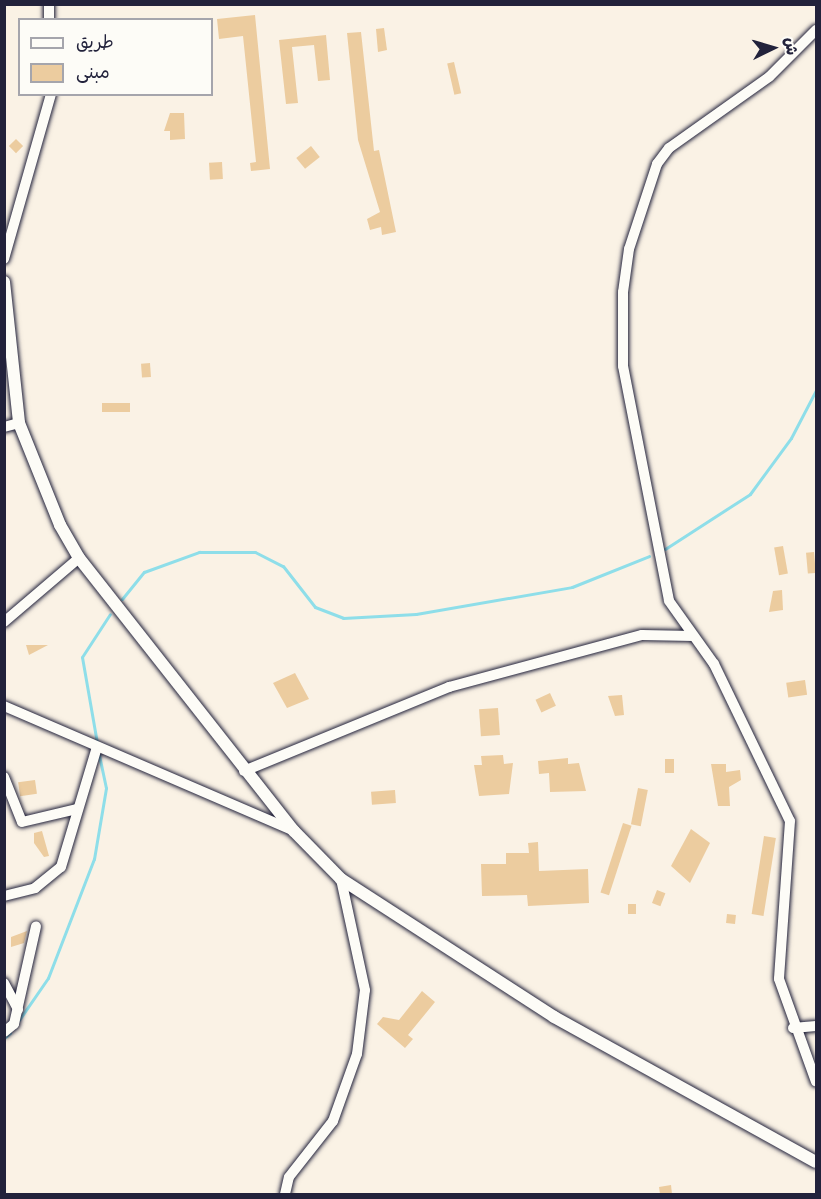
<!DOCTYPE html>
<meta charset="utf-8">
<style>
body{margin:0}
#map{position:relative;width:821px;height:1199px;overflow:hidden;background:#faf2e5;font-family:Pangolin,"Playpen Sans Arabic",sans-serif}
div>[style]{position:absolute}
.stream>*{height:3px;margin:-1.5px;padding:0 1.5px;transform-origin:1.5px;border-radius:1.5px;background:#8edee9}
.building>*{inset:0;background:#eccc9f;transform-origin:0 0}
.roads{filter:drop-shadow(0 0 2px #22223b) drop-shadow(0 0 2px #22223b)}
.minor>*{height:10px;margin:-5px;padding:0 5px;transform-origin:5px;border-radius:5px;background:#fdfcf7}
.tertiary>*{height:12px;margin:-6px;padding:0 6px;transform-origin:6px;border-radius:6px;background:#fdfcf7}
span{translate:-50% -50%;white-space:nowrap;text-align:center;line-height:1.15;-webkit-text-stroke:4.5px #fdfcf7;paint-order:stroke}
.frame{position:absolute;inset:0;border:6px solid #22223b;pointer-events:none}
.legend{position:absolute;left:18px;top:18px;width:195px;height:78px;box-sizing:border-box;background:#fdfcf7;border:2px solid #a5a5ac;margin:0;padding:8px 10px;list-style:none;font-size:18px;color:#22223b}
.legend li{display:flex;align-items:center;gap:12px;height:30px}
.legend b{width:30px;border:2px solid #a5a5ac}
.north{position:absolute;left:743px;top:18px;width:60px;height:60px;-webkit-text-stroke:4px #fdfcf7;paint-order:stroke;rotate:85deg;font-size:16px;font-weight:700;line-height:24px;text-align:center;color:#22223b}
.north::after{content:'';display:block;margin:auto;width:21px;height:27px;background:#22223b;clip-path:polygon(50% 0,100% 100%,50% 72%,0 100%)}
</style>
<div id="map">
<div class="stream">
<i style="left:665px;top:549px;width:101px;rotate:-32.9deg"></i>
<i style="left:750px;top:494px;width:69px;rotate:-53.8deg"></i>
<i style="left:791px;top:438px;width:54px;rotate:-62.5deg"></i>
<i style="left:122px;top:599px;width:35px;rotate:-51deg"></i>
<i style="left:144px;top:572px;width:59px;rotate:-20deg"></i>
<i style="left:199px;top:552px;width:56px"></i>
<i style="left:255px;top:552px;width:31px;rotate:27deg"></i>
<i style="left:283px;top:566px;width:52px;rotate:52deg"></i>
<i style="left:315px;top:607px;width:30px;rotate:21deg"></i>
<i style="left:343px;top:618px;width:73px;rotate:-3.1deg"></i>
<i style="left:416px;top:614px;width:158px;rotate:-9.8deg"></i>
<i style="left:572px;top:587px;width:83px;rotate:-21.9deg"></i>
<i style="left:97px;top:743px;width:87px;rotate:-99.9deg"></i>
<i style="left:82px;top:657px;width:51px;rotate:-56.9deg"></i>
<i style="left:19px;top:1020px;width:51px;rotate:-55.4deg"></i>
<i style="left:48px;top:978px;width:128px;rotate:-68.9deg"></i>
<i style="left:94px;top:859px;width:72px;rotate:-80.4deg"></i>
<i style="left:106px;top:788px;width:34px;rotate:-102deg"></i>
<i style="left:4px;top:1038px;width:8px;rotate:-40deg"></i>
</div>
<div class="building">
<i style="clip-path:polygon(255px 15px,270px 169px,251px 171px,250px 163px,256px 162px,243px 36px,219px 39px,217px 19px)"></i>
<i style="clip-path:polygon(384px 28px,387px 50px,378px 52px,376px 29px)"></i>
<i style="clip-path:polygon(361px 32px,374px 151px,379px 150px,396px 232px,382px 235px,381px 227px,370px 230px,367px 219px,380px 212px,358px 140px,347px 33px)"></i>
<i style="clip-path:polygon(326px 35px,330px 80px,318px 81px,314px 45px,292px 47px,298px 103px,286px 104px,279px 40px)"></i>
<i style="left:454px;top:62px;width:32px;height:7px;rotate:77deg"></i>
<i style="clip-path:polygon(170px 113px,184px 113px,185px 139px,170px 140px,170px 131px,164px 131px)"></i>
<i style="left:16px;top:139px;width:10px;height:10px;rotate:45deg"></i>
<i style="left:311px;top:146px;width:14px;height:19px;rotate:51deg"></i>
<i style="left:222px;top:162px;width:17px;height:13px;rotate:87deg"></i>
<i style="left:150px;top:363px;width:14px;height:9px;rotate:86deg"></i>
<i style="left:130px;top:403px;width:9px;height:28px;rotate:90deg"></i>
<i style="left:783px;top:546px;width:28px;height:9px;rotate:80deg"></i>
<i style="left:814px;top:552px;width:21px;height:8px;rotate:85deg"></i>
<i style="clip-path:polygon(782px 590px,783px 610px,769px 612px,773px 591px)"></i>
<i style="clip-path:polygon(26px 645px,48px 645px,29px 655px)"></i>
<i style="clip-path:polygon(295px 673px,309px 699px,287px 708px,273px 683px)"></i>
<i style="left:805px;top:680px;width:15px;height:19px;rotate:82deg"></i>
<i style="left:550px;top:693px;width:14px;height:16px;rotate:65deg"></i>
<i style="clip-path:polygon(622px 695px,624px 715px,615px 716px,608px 696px)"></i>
<i style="left:498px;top:708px;width:27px;height:19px;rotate:86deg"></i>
<i style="clip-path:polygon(503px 755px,504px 764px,513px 763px,509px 794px,479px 796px,474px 765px,482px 765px,481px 756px)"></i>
<i style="clip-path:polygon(568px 758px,568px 764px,579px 763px,586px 791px,550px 792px,549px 773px,539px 774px,538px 761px)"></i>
<i style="left:665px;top:759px;width:9px;height:14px"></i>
<i style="clip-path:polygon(711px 764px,726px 764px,726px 772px,740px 770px,741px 780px,729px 787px,730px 806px,718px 806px)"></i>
<i style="left:35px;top:780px;width:14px;height:17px;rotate:82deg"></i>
<i style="left:638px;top:788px;width:10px;height:37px;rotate:11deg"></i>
<i style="left:395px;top:790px;width:13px;height:24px;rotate:86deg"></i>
<i style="left:623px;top:823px;width:9px;height:73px;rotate:18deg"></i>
<i style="clip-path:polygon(691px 829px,710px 843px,690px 883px,671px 866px)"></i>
<i style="clip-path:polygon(42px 831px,49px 856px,44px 857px,34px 843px,34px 833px)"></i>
<i style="left:764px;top:836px;width:12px;height:79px;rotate:9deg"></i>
<i style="clip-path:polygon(538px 842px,539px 871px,588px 869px,589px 903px,528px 906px,527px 895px,482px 896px,481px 864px,506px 864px,506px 853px,529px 853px,528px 843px)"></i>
<i style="left:657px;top:890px;width:9px;height:14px;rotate:21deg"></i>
<i style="left:628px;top:904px;width:8px;height:10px"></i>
<i style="left:727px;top:914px;width:9px;height:9px;rotate:6deg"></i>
<i style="clip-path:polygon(27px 931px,24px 943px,11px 947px,11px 937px)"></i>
<i style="clip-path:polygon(422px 991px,435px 1002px,408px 1035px,413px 1039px,405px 1048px,377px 1024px,383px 1017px,399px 1020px)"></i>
<i style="clip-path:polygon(671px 1185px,672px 1194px,660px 1194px,659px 1187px)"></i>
</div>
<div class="roads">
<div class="minor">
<i style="left:49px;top:20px;width:16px;rotate:-90deg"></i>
<i style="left:816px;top:30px;width:66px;rotate:135deg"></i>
<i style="left:769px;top:77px;width:123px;rotate:144.6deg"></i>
<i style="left:669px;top:148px;width:20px;rotate:127deg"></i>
<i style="left:657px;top:164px;width:89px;rotate:108.2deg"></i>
<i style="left:629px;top:249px;width:43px;rotate:97.9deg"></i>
<i style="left:623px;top:292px;width:74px;rotate:90deg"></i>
<i style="left:623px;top:366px;width:239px;rotate:78.9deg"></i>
<i style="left:669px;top:601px;width:77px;rotate:54.5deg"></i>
<i style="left:714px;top:664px;width:174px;rotate:64.2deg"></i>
<i style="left:790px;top:821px;width:158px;rotate:94deg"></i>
<i style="left:779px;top:979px;width:109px;rotate:70.2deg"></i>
<i style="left:4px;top:259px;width:172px;rotate:-74.1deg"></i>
<i style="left:4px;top:427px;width:16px;rotate:-15deg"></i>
<i style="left:4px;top:622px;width:99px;rotate:-40.5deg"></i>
<i style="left:4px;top:706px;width:316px;rotate:23.3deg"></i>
<i style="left:244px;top:771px;width:222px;rotate:-22.3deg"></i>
<i style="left:449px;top:687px;width:200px;rotate:-15.1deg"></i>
<i style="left:642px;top:635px;width:51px;rotate:1.1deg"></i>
<i style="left:4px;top:777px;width:48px;rotate:68.2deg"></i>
<i style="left:22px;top:822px;width:57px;rotate:-13.3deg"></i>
<i style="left:4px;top:896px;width:32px;rotate:-14deg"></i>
<i style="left:35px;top:888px;width:33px;rotate:-39deg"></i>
<i style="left:61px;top:867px;width:125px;rotate:-73.3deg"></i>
<i style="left:4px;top:983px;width:30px;rotate:62deg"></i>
<i style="left:793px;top:1028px;width:23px;rotate:-5deg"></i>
<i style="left:4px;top:1032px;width:13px;rotate:-39deg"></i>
<i style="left:14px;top:1024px;width:100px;rotate:-77.3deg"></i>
<i style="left:285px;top:1194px;width:17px;rotate:-77deg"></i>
<i style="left:289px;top:1177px;width:71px;rotate:-51.8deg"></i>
<i style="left:333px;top:1121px;width:71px;rotate:-70.3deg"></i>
<i style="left:357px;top:1054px;width:64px;rotate:-82.9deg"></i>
<i style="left:365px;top:990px;width:114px;rotate:-102.2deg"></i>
</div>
<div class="tertiary">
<i style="left:4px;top:282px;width:142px;rotate:83.9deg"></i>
<i style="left:19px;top:423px;width:110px;rotate:68.1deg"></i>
<i style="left:60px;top:525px;width:38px;rotate:60deg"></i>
<i style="left:79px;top:558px;width:347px;rotate:51.8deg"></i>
<i style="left:294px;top:831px;width:67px;rotate:45.6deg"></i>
<i style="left:341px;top:879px;width:254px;rotate:32.9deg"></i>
<i style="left:554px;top:1017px;width:299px;rotate:29deg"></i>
</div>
</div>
<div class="frame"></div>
<ul class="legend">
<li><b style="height:8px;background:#fdfcf7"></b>طريق</li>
<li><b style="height:16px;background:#eccc9f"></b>مبنى</li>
</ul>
<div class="north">ش</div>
</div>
